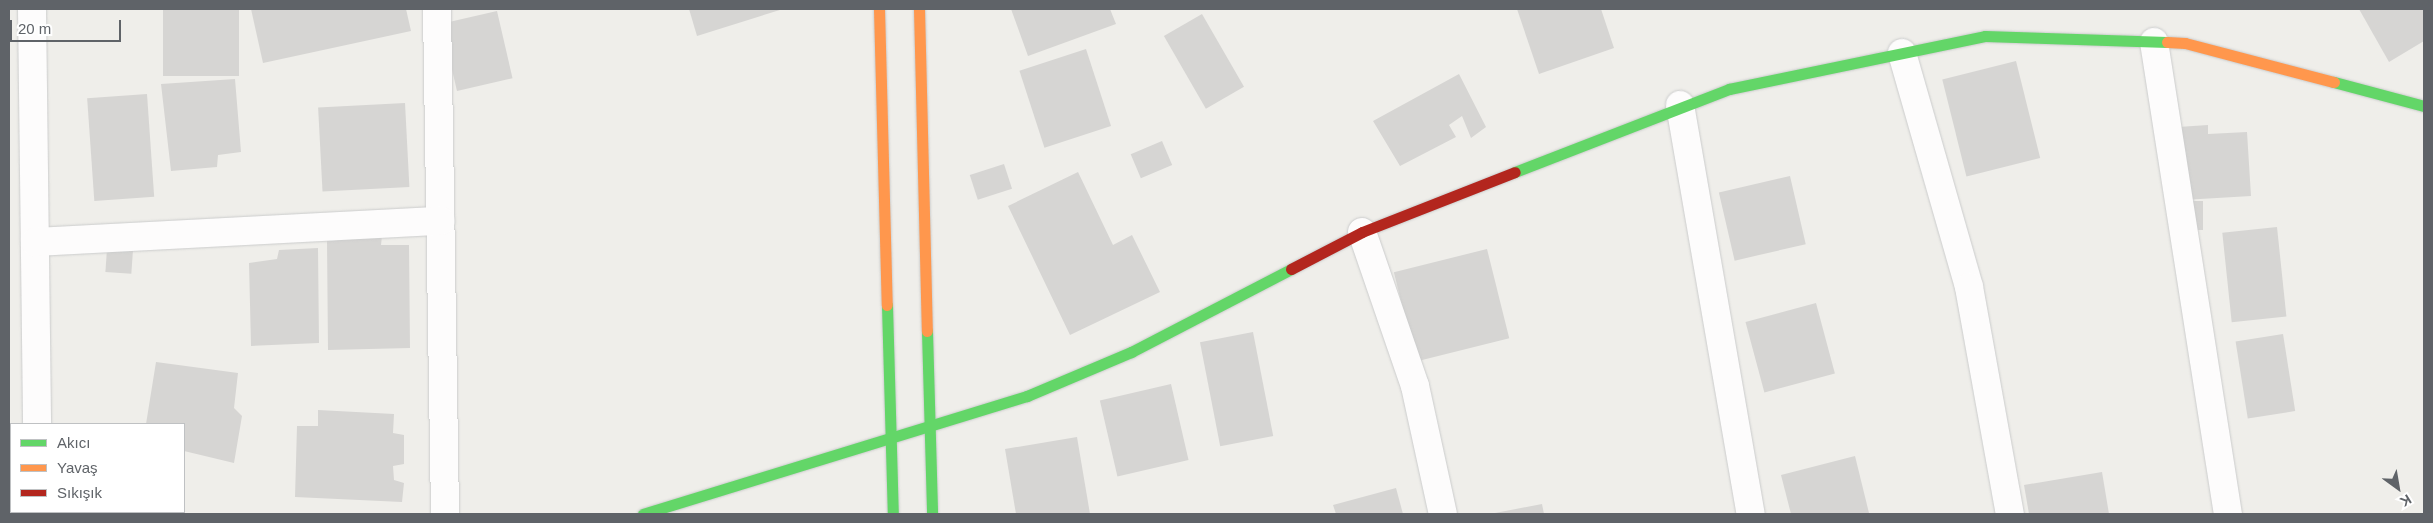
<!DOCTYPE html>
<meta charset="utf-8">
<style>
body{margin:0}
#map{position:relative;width:2433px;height:523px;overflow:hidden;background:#efeeea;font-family:Arial,sans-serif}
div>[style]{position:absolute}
.building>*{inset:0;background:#d6d5d3;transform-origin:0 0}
.roads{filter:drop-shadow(0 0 1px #cbcccc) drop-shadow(0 0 1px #cbcccc)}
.street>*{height:28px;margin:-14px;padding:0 14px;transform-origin:14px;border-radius:14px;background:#fdfcfc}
.fast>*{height:11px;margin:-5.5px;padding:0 5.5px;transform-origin:5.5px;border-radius:5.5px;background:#63d668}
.slow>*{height:11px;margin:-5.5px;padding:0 5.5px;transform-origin:5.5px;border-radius:5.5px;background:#ff974d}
.jam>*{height:11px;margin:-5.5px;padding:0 5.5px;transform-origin:5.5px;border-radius:5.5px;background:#b3261e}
span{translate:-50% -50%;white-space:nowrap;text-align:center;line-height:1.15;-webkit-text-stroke:4px #fff;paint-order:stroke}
.frame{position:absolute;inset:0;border:10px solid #5f6368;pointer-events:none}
.legend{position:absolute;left:10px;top:423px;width:175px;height:90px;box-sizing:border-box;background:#fff;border:1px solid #bfc1c3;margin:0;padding:6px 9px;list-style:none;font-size:15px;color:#5f6368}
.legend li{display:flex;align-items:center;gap:10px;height:25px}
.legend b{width:25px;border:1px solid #bfc1c3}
.north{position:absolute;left:2373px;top:463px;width:50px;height:50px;-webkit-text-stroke:4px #fff;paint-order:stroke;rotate:148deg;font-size:14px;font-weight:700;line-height:20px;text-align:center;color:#5f6368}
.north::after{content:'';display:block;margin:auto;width:18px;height:22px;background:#5f6368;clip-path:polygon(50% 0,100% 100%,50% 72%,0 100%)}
.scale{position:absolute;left:10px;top:20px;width:111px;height:22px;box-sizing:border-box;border:2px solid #5f6368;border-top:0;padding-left:6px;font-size:15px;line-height:18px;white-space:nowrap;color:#5f6368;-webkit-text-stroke:4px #fff;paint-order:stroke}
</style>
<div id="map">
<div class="building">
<i style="left:163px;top:9px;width:76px;height:67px"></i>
<i style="clip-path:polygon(251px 9px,406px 9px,411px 31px,263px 63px)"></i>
<i style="clip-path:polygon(689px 9px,783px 9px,697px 36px)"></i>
<i style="clip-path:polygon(1011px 9px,1110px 9px,1116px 24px,1028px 56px)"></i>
<i style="clip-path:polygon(1517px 9px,1601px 9px,1614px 48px,1539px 74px)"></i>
<i style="clip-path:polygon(2359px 9px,2424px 9px,2424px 41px,2389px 62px)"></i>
<i style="left:497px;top:11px;width:69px;height:57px;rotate:77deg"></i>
<i style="left:1202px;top:14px;width:84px;height:44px;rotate:60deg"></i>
<i style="left:1086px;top:49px;width:81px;height:70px;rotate:72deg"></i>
<i style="left:2016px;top:61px;width:100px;height:76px;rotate:76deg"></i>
<i style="clip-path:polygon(1459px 74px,1486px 127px,1471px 138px,1462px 116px,1449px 125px,1456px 137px,1400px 166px,1373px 121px)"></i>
<i style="clip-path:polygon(235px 79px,241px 152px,218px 155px,217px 167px,171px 171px,161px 84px)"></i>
<i style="left:147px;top:94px;width:103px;height:60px;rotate:86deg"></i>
<i style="left:405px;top:103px;width:84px;height:87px;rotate:87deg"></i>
<i style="clip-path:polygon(2208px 125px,2208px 134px,2247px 132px,2251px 196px,2183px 200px,2178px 127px)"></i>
<i style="left:1162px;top:141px;width:26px;height:34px;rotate:67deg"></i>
<i style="left:1004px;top:164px;width:26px;height:36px;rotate:72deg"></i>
<i style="clip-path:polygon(1078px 172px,1113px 245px,1132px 235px,1160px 292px,1070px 335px,1008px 206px)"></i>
<i style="left:1790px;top:176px;width:70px;height:73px;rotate:77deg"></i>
<i style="left:2185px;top:201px;width:18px;height:29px"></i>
<i style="left:2277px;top:227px;width:90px;height:55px;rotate:84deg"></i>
<i style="clip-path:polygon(382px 236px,381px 245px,409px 245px,410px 348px,328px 350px,327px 241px)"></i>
<i style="clip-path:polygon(318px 248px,319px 343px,251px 346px,249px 263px,277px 259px,279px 250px)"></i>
<i style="left:107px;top:249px;width:26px;height:23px;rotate:4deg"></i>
<i style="left:1487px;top:249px;width:92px;height:96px;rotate:76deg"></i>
<i style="left:1816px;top:303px;width:73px;height:73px;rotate:75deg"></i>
<i style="left:1253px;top:332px;width:106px;height:54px;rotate:79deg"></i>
<i style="left:2283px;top:334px;width:78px;height:48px;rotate:81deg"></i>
<i style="clip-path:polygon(156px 362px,238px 373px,234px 408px,242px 416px,234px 463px,184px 451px,184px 424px,146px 424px)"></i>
<i style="left:1171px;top:384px;width:78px;height:73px;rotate:77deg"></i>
<i style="clip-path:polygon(318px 410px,394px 414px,393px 433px,404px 435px,404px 464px,393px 466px,394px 480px,404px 483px,402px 502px,295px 497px,297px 426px,318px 426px)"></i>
<i style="clip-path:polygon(1077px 437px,1090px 514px,1016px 514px,1005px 449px)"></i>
<i style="clip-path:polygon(1855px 456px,1869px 513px,1791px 514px,1781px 475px)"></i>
<i style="clip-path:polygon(2102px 472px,2109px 514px,2029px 514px,2024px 485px)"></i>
<i style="clip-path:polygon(1396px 488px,1403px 514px,1336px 514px,1333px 505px)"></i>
<i style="clip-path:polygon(1542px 504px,1544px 514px,1495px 514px,1495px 513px)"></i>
</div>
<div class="roads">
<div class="street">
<i style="left:32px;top:9px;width:415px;rotate:89.3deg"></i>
<i style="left:437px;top:9px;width:505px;rotate:89.09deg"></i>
<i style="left:2154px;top:42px;width:478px;rotate:81.1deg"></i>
<i style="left:1902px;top:53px;width:243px;rotate:74deg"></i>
<i style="left:1969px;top:287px;width:231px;rotate:79.8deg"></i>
<i style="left:1680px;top:105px;width:415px;rotate:80.2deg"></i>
<i style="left:1362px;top:232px;width:163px;rotate:71deg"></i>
<i style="left:1415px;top:386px;width:131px;rotate:77.7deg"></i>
<i style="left:35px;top:242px;width:406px;rotate:-3deg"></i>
<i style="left:39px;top:512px;width:2px;rotate:90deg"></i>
</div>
<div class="fast">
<i style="left:2334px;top:82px;width:93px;rotate:14.9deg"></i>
<i style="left:1515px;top:172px;width:230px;rotate:-21.2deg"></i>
<i style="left:1729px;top:89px;width:261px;rotate:-11.7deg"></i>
<i style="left:1985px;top:36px;width:182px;rotate:1.9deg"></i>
<i style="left:887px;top:305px;width:209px;rotate:88.4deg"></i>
<i style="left:927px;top:331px;width:183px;rotate:88.4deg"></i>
<i style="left:643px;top:514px;width:402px;rotate:-17.1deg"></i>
<i style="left:1027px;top:396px;width:113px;rotate:-22.9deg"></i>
<i style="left:1131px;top:352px;width:180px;rotate:-27.4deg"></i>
</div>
<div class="slow">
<i style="left:879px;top:9px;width:296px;rotate:88.5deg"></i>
<i style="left:919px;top:9px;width:322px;rotate:88.6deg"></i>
<i style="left:2167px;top:42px;width:18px;rotate:3deg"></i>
<i style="left:2185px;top:43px;width:154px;rotate:14.7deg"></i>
</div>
<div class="jam">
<i style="left:1291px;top:269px;width:80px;rotate:-27.5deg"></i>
<i style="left:1362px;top:232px;width:164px;rotate:-21.4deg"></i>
</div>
</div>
<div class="frame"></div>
<ul class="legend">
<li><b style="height:6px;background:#63d668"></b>Akıcı</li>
<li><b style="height:6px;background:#ff974d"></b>Yavaş</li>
<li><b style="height:6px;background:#b3261e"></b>Sıkışık</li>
</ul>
<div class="north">K</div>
<div class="scale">20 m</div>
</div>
